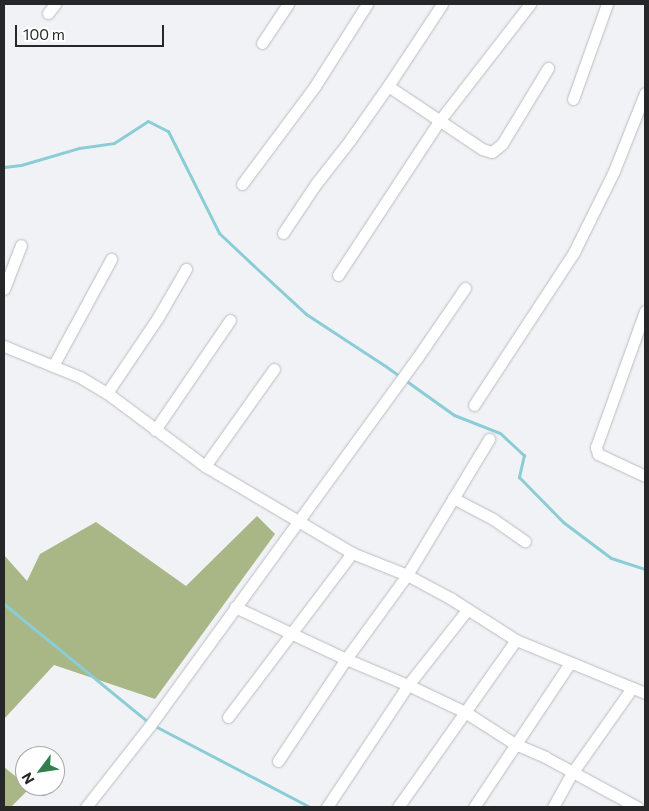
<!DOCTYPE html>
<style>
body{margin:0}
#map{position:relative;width:649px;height:811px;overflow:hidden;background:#f0f2f6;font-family:Commissioner,sans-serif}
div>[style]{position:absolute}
.forest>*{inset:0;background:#a9b786}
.stream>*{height:3px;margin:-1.5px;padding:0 1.5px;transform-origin:1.5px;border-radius:1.5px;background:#8bcdd6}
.roads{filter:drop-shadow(0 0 1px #b9bcbf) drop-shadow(0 0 1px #b9bcbf)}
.minor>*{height:11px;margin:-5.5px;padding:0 5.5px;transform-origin:5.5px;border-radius:5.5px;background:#fff}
span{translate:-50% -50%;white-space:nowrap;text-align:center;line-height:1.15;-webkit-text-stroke:5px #fff;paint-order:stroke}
.frame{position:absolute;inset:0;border:5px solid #262728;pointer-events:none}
.north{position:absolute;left:15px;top:746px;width:50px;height:50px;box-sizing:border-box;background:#fff;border:1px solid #a8a9a9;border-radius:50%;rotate:239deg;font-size:14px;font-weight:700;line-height:20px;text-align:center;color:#262728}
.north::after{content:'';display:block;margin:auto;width:18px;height:22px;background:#337e4c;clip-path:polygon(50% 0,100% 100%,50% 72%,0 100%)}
.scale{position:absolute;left:15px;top:25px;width:149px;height:22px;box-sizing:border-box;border:2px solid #262728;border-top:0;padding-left:6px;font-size:15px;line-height:18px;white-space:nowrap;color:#262728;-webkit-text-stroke:4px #fff;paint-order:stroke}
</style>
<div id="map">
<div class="forest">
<i style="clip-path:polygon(257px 516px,275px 534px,155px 699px,54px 665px,4px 719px,4px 555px,27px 581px,40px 554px,96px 522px,186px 586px)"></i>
<i style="clip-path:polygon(4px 767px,25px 784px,25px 786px,30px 788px,11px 807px,4px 807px)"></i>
</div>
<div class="stream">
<i style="left:4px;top:167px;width:17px;rotate:-7deg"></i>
<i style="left:21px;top:165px;width:60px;rotate:-16.3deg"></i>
<i style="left:79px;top:148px;width:35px;rotate:-8deg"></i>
<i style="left:114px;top:143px;width:40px;rotate:-32.9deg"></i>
<i style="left:148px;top:121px;width:22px;rotate:27deg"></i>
<i style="left:168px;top:131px;width:114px;rotate:63.4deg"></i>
<i style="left:219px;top:233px;width:48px;rotate:43.3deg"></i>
<i style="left:254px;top:266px;width:71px;rotate:42.7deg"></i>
<i style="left:306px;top:314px;width:93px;rotate:33.2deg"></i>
<i style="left:384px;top:365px;width:86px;rotate:35.5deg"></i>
<i style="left:454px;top:415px;width:49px;rotate:21.4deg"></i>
<i style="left:500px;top:433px;width:33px;rotate:43deg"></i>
<i style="left:524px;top:455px;width:23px;rotate:103deg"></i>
<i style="left:519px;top:477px;width:63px;rotate:45.6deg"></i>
<i style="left:563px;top:522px;width:60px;rotate:36.9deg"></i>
<i style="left:611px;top:558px;width:36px;rotate:18deg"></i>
<i style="left:4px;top:604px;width:186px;rotate:39.3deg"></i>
<i style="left:153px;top:725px;width:177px;rotate:27.6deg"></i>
</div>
<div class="roads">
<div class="minor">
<i style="left:48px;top:13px;width:11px;rotate:-52deg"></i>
<i style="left:262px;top:43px;width:47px;rotate:-56.3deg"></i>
<i style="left:388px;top:86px;width:113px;rotate:33.8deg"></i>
<i style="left:482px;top:149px;width:10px;rotate:17deg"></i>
<i style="left:492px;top:152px;width:13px;rotate:-39deg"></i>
<i style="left:502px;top:144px;width:89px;rotate:-58.8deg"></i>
<i style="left:573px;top:99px;width:101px;rotate:-70.3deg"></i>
<i style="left:242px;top:184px;width:122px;rotate:-53.3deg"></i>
<i style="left:315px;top:86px;width:97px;rotate:-57.6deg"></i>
<i style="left:283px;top:233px;width:58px;rotate:-56.3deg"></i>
<i style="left:315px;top:185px;width:57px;rotate:-52.1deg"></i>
<i style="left:350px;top:140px;width:66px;rotate:-54.9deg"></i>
<i style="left:388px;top:86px;width:98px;rotate:-56.6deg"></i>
<i style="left:338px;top:275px;width:186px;rotate:-56.7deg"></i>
<i style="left:440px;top:120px;width:147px;rotate:-52.2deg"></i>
<i style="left:4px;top:289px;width:47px;rotate:-68.9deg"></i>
<i style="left:645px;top:311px;width:145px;rotate:109.8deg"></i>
<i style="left:596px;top:447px;width:7px;rotate:74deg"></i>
<i style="left:598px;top:454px;width:52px;rotate:25.1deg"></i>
<i style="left:4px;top:346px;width:82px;rotate:22.2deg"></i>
<i style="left:80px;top:377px;width:31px;rotate:31deg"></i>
<i style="left:107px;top:393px;width:122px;rotate:36.7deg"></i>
<i style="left:205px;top:466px;width:171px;rotate:30.6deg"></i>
<i style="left:352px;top:553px;width:59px;rotate:21.8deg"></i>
<i style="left:407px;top:575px;width:49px;rotate:28.1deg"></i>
<i style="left:450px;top:598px;width:78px;rotate:32.5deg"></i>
<i style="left:516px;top:640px;width:139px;rotate:22.3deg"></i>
<i style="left:53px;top:366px;width:122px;rotate:-61.5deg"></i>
<i style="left:107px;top:393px;width:89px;rotate:-56deg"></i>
<i style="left:157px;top:319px;width:58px;rotate:-59.9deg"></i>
<i style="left:474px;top:405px;width:183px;rotate:-56.8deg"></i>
<i style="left:574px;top:252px;width:90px;rotate:-63.7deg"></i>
<i style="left:614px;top:171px;width:84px;rotate:-68.3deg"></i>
<i style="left:155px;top:430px;width:133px;rotate:-55.7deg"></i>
<i style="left:205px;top:466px;width:119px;rotate:-54.6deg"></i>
<i style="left:453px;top:498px;width:45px;rotate:27.7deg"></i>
<i style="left:493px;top:519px;width:39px;rotate:35deg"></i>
<i style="left:235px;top:607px;width:123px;rotate:25.1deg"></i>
<i style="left:346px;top:659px;width:67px;rotate:22.8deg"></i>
<i style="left:408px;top:685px;width:63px;rotate:25.3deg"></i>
<i style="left:465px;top:712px;width:59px;rotate:32.6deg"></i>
<i style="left:515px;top:744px;width:33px;rotate:23deg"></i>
<i style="left:545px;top:757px;width:105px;rotate:28.5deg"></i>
<i style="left:228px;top:717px;width:206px;rotate:-52.9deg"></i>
<i style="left:278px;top:761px;width:123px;rotate:-56.3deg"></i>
<i style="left:346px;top:659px;width:104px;rotate:-54deg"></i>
<i style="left:407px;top:575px;width:159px;rotate:-58.9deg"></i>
<i style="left:86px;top:807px;width:105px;rotate:-51.9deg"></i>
<i style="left:151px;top:724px;width:452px;rotate:-54deg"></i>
<i style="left:417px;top:358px;width:85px;rotate:-55.6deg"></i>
<i style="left:327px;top:807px;width:146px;rotate:-56.4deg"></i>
<i style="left:408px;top:685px;width:95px;rotate:-51.8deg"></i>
<i style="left:398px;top:807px;width:204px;rotate:-54.8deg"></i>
<i style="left:474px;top:807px;width:173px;rotate:-56.3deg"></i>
<i style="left:553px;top:807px;width:39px;rotate:-61deg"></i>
<i style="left:572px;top:773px;width:104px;rotate:-54.8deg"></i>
</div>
</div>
<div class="frame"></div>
<div class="north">N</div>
<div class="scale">100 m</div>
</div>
